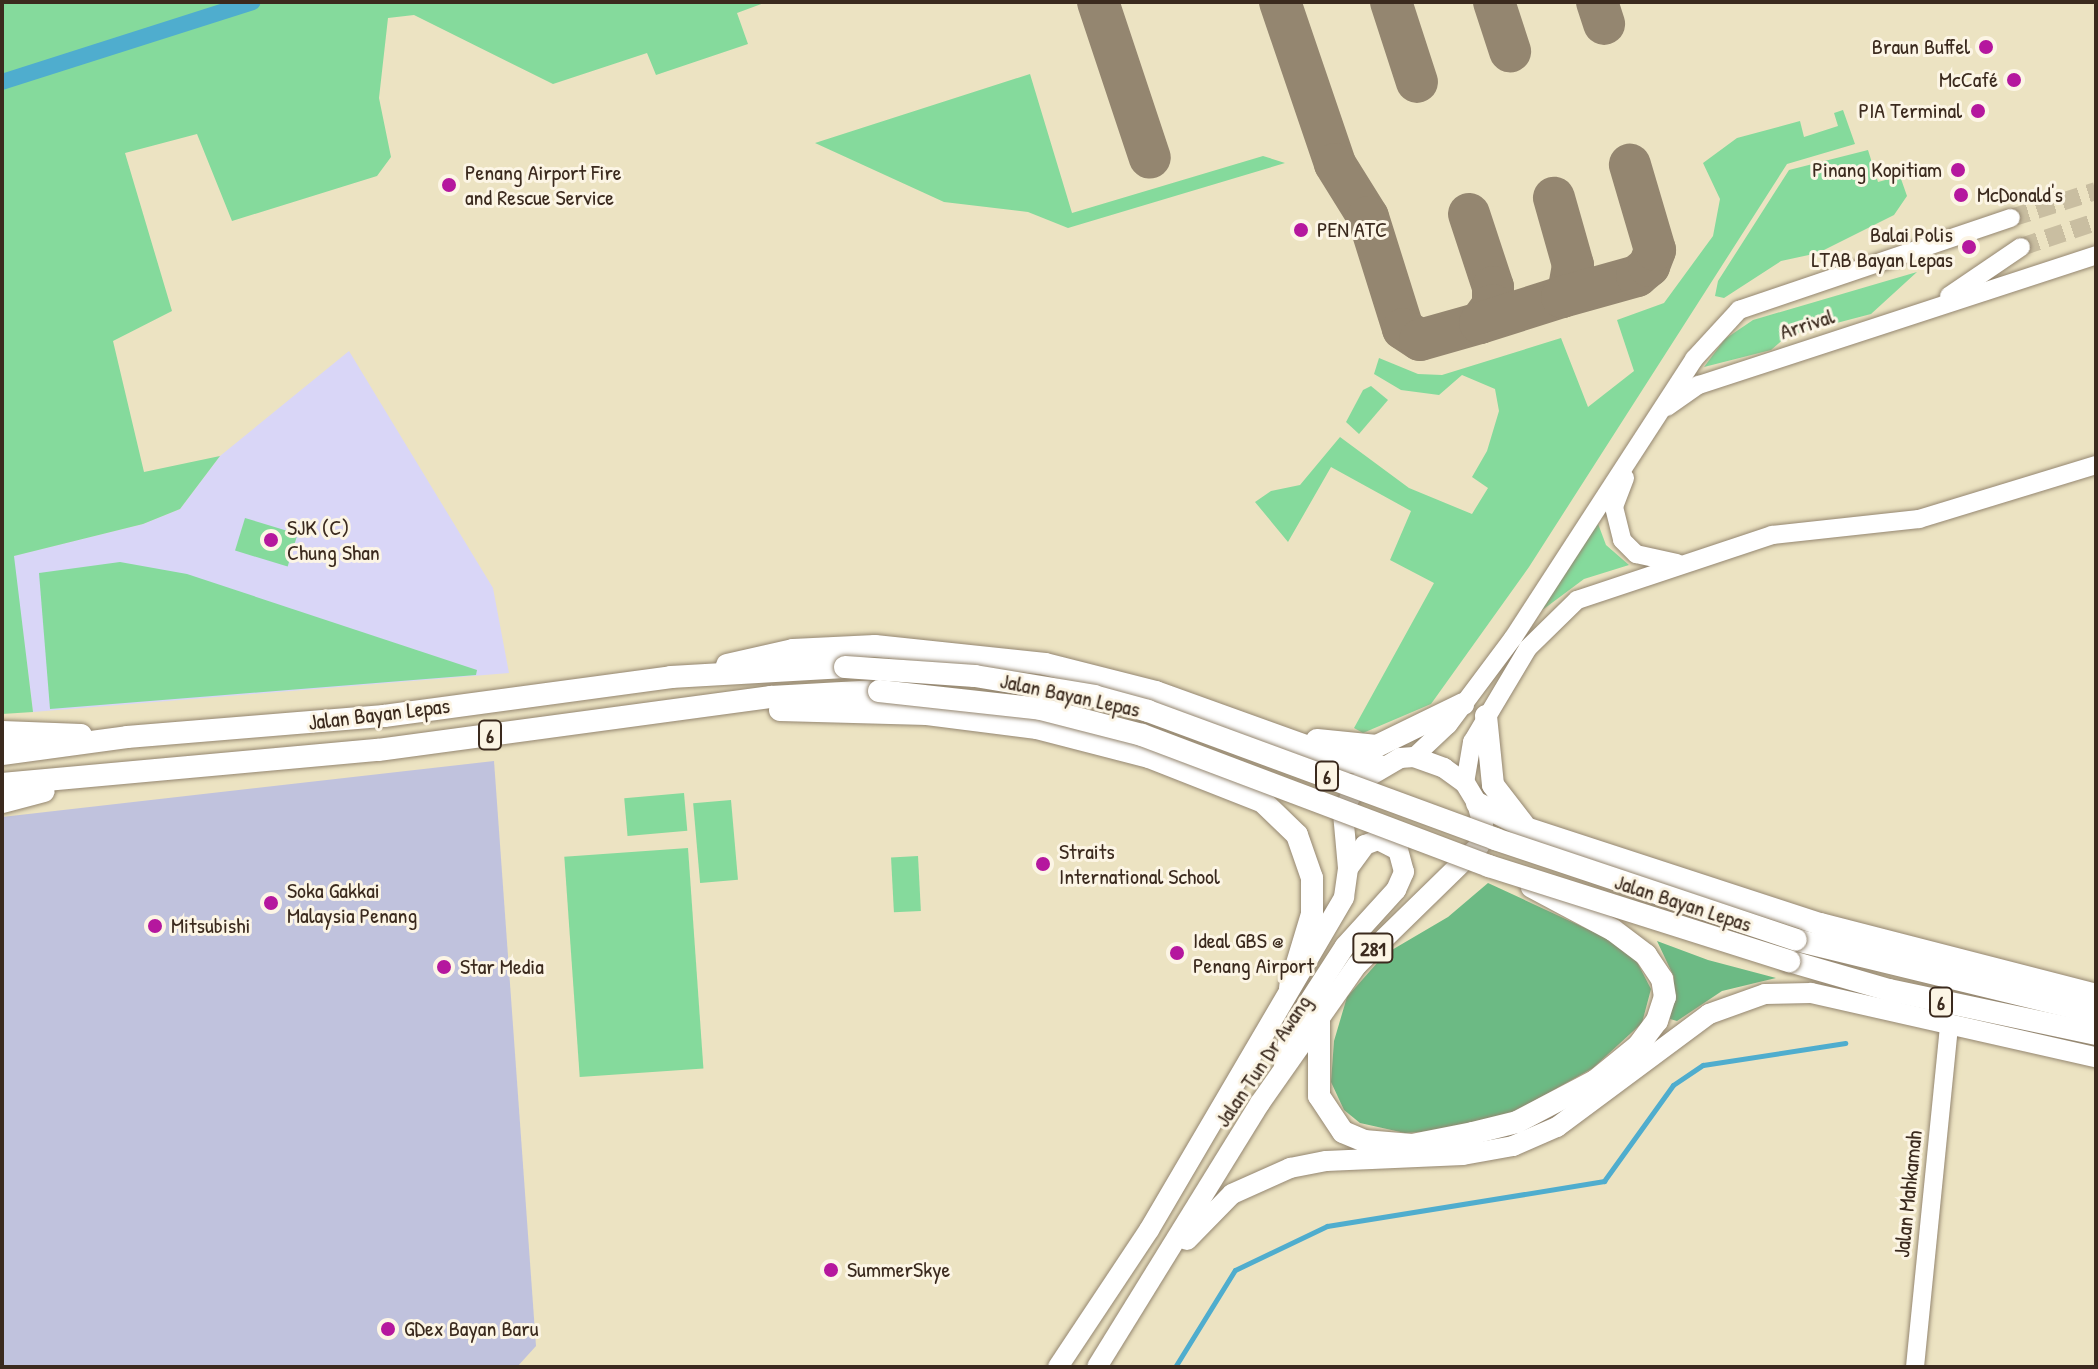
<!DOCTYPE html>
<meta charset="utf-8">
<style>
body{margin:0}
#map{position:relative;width:2098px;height:1369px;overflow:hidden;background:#ece3c2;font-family:"Patrick Hand",sans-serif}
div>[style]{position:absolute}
.built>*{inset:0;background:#d9d6f7}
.industrial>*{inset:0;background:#c0c2dd}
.green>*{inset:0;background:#85da9c;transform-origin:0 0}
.forest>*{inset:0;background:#6cba84}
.stream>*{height:5px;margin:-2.5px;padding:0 2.5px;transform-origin:2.5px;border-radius:2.5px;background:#4fadce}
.canal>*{height:16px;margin:-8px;padding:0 8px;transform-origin:8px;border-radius:8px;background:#4fadce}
.taxiway>*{height:42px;margin:-21px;padding:0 21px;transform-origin:21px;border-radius:21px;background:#948670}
.secondary-tunnel>*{height:18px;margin-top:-9px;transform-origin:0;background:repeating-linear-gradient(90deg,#c9bea1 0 18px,transparent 0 27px)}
.roads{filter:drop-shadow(0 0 2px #948670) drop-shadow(0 0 2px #948670)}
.secondary>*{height:18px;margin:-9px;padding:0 9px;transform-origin:9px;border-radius:9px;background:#fff}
.primary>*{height:20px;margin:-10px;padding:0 10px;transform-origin:10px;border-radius:10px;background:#fff}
.highway>*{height:22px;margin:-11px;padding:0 11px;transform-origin:11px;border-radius:11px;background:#fff}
.bridges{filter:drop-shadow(0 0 2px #948670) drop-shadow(0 0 2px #948670)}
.highway-bridge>*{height:22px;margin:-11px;padding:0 11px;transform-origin:11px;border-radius:11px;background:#fff}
.dots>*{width:22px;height:22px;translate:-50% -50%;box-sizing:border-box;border:4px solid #fcf5e5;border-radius:50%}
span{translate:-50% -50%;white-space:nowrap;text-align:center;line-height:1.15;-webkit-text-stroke:6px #fcf5e5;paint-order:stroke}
.shield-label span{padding:2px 6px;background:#fcf5e5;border:2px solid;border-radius:6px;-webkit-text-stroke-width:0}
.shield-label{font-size:20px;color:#3b2a1e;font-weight:700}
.poi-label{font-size:22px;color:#3b2a1e}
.right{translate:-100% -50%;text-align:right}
.left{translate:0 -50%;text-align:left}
.street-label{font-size:22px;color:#3b2a1e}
.frame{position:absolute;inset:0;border:4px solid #3b2a1e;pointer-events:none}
</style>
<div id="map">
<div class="built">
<i style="clip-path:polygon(349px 351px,493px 588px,509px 673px,33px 712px,13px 556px,143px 524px,180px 509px,220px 456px)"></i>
</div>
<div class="industrial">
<i style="clip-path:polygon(494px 761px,536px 1346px,517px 1367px,2px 1367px,2px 817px)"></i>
</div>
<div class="green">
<i style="clip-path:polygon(2px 2px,767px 2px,737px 13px,748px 44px,656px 75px,647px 53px,553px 84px,414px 15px,388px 18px,379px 98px,391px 157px,377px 176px,232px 221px,197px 134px,125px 153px,172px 311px,113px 341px,144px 472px,220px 456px,180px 509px,143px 524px,14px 556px,33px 712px,2px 714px)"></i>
<i style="clip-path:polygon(1030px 74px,1072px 213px,1263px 156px,1285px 163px,1068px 228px,1028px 212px,944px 202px,815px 143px)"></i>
<i style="clip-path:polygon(1843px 110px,1855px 144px,1787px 164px,1529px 567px,1431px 704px,1363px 733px,1354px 728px,1434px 583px,1390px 560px,1411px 511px,1331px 467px,1288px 542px,1255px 502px,1271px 491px,1300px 485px,1340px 437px,1409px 488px,1472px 514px,1488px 488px,1472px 477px,1487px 451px,1499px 411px,1495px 389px,1462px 375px,1439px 395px,1401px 390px,1374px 374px,1379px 358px,1418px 374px,1442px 375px,1561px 338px,1588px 407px,1634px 371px,1617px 320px,1664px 303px,1713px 236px,1720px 199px,1703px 163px,1737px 138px,1800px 121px,1804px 137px,1838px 126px,1834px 113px)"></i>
<i style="clip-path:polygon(1868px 150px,1878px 182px,1900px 176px,1907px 196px,1894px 215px,1818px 253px,1781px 261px,1724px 298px,1715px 296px,1718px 281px,1789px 170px)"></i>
<i style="clip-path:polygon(1917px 272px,1871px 314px,1787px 336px,1771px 350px,1704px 367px,1725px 339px,1753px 320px)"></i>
<i style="clip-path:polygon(1371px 386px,1388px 400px,1359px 434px,1346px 422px,1363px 390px)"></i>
<i style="left:245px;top:518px;width:55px;height:34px;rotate:17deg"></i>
<i style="clip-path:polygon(1597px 521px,1606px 545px,1629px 565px,1584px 579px,1537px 614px)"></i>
<i style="clip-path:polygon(120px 562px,187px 574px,477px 670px,476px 675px,50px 709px,39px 573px)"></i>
<i style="left:684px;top:793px;width:38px;height:60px;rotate:85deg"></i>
<i style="left:731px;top:800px;width:80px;height:38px;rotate:85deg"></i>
<i style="left:688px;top:848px;width:221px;height:124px;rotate:86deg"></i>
<i style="left:918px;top:856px;width:55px;height:27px;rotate:87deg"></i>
</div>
<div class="forest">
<i style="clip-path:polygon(1488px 883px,1611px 940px,1636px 960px,1651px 989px,1642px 1023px,1593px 1068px,1514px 1112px,1448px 1130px,1405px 1133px,1360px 1123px,1344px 1110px,1331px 1082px,1334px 1041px,1347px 997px,1385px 954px,1448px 917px)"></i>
<i style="clip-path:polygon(1657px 941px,1708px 960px,1776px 978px,1722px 991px,1677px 1021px,1670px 1019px,1674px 977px)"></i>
</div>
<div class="stream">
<i style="left:1175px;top:1367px;width:114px;rotate:-58.3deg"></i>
<i style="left:1235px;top:1270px;width:102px;rotate:-25.6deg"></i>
<i style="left:1327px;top:1226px;width:281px;rotate:-9.2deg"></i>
<i style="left:1604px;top:1181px;width:118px;rotate:-54.3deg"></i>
<i style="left:1673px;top:1085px;width:36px;rotate:-34deg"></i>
<i style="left:1703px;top:1065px;width:144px;rotate:-8.8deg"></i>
</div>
<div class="canal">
<i style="left:2px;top:82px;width:263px;rotate:-17.7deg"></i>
</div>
<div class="taxiway">
<i style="left:1098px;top:2px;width:164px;rotate:71.6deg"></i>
<i style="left:1280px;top:2px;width:171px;rotate:71.2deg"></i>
<i style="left:1335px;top:164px;width:62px;rotate:58.1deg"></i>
<i style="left:1368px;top:217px;width:117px;rotate:72.6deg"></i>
<i style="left:1403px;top:329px;width:20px;rotate:33deg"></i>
<i style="left:1420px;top:340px;width:62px;rotate:-15.8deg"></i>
<i style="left:1391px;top:2px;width:84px;rotate:72deg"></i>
<i style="left:1494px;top:2px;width:52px;rotate:71.9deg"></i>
<i style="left:1597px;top:2px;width:23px;rotate:72deg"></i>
<i style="left:1469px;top:214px;width:77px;rotate:71.8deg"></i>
<i style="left:1493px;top:287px;width:18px;rotate:90deg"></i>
<i style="left:1493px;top:305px;width:22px;rotate:126deg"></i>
<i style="left:1480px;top:323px;width:86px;rotate:-17.6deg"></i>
<i style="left:1562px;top:297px;width:11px;rotate:-52deg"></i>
<i style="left:1569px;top:288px;width:23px;rotate:-80deg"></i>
<i style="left:1573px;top:265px;width:70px;rotate:-105.8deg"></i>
<i style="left:1562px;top:297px;width:78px;rotate:-15.6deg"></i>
<i style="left:1637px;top:276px;width:16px;rotate:-40deg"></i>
<i style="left:1649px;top:266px;width:17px;rotate:-69deg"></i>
<i style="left:1655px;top:250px;width:89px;rotate:-106.4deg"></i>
</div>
<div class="secondary-tunnel">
<i style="left:2011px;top:218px;width:89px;rotate:-17.6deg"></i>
<i style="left:2021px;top:247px;width:79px;rotate:-18.4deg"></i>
</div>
<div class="roads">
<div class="secondary">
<i style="left:1949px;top:296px;width:87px;rotate:-34.2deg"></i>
<i style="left:1667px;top:407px;width:39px;rotate:-35deg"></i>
<i style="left:1699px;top:385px;width:418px;rotate:-18.1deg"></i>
<i style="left:1625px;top:478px;width:31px;rotate:111deg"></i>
<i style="left:1614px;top:507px;width:34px;rotate:76deg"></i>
<i style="left:1622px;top:540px;width:20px;rotate:45deg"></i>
<i style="left:1636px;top:554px;width:42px;rotate:12.4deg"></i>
<i style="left:1414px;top:757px;width:47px;rotate:-43.3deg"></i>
<i style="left:1448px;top:725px;width:109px;rotate:-53.2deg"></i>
<i style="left:1513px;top:638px;width:333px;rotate:-57deg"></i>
<i style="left:1694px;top:359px;width:67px;rotate:-47.4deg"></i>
<i style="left:1739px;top:310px;width:287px;rotate:-18.7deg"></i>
<i style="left:1465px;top:783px;width:42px;rotate:-80.3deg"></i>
<i style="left:1472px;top:742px;width:109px;rotate:-59.2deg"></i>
<i style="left:1528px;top:648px;width:69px;rotate:-44.4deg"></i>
<i style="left:1577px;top:600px;width:206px;rotate:-18.4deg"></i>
<i style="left:1772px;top:535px;width:148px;rotate:-6.2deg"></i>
<i style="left:1919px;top:519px;width:185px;rotate:-17deg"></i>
<i style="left:1915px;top:1367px;width:343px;rotate:-84.3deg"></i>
</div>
<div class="primary">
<i style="left:1284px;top:1066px;width:36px;rotate:-80deg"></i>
<i style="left:1290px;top:1031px;width:101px;rotate:-57.1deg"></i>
<i style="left:1345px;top:946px;width:76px;rotate:-47.7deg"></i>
<i style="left:1396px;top:890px;width:20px;rotate:-66deg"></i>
<i style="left:1404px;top:872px;width:23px;rotate:-105deg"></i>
<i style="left:1398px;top:850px;width:22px;rotate:-153deg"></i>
<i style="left:1378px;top:840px;width:14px;rotate:159deg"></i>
<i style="left:1365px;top:845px;width:29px;rotate:126deg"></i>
<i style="left:1187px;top:1240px;width:64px;rotate:-45.6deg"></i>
<i style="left:1232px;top:1194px;width:64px;rotate:-24.1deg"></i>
<i style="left:1290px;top:1168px;width:37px;rotate:-11deg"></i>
<i style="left:1326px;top:1161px;width:137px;rotate:-2.5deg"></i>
<i style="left:1463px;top:1155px;width:51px;rotate:-10.2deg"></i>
<i style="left:1513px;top:1146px;width:48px;rotate:-23.4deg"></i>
<i style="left:1557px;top:1127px;width:189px;rotate:-36.6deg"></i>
<i style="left:1709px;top:1014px;width:59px;rotate:-19.7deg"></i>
<i style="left:1765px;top:994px;width:46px;rotate:-1.2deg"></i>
<i style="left:1811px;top:993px;width:292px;rotate:12.7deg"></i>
<i style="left:1058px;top:1367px;width:164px;rotate:-56.4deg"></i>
<i style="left:1149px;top:1230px;width:386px;rotate:-59.6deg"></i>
<i style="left:1344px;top:897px;width:29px;rotate:-82deg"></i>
<i style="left:1348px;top:868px;width:55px;rotate:-95.2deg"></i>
<i style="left:1343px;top:813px;width:32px;rotate:-66deg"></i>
<i style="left:1356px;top:784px;width:51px;rotate:-30.6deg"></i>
<i style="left:1400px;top:758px;width:14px;rotate:-4deg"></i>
<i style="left:1414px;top:757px;width:32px;rotate:20deg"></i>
<i style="left:1444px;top:768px;width:26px;rotate:36deg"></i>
<i style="left:1465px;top:783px;width:23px;rotate:59deg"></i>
<i style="left:1477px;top:803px;width:24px;rotate:75deg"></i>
<i style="left:1483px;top:826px;width:20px;rotate:101deg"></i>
<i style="left:1479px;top:846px;width:170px;rotate:135.7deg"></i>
<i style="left:1357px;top:965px;width:169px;rotate:125.1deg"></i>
<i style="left:1260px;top:1103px;width:310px;rotate:121.7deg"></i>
</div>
<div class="highway">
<i style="left:727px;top:665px;width:68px;rotate:-12.8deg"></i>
<i style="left:793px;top:650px;width:82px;rotate:-2.8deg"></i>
<i style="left:875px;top:646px;width:171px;rotate:6deg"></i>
<i style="left:1045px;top:664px;width:114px;rotate:14.2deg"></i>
<i style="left:1156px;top:692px;width:206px;rotate:19.8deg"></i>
<i style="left:1350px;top:762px;width:30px;rotate:8deg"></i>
<i style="left:780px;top:710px;width:147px;rotate:1.6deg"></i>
<i style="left:927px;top:714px;width:111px;rotate:7.3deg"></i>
<i style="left:1037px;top:728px;width:116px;rotate:14.5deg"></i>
<i style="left:1149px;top:757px;width:123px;rotate:21.5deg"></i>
<i style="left:1263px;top:802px;width:47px;rotate:44.1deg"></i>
<i style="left:1297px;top:835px;width:46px;rotate:70.8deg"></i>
<i style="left:1312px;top:878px;width:36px;rotate:90deg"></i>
<i style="left:1312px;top:914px;width:76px;rotate:106.8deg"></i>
<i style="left:1486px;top:716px;width:69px;rotate:84.2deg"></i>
<i style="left:1493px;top:785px;width:49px;rotate:52.4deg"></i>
<i style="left:2px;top:732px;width:79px;rotate:2.2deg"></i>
<i style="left:1317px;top:740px;width:60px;rotate:5.7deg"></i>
<i style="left:1377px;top:746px;width:96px;rotate:-26deg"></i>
<i style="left:2px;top:754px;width:126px;rotate:-7.7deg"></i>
<i style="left:127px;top:737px;width:258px;rotate:-4.7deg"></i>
<i style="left:384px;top:716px;width:290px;rotate:-7.7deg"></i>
<i style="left:671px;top:677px;width:174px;rotate:-3.3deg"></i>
<i style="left:2px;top:784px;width:378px;rotate:-5.2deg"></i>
<i style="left:378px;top:750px;width:397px;rotate:-7.7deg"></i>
<i style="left:771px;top:697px;width:108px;rotate:-3.2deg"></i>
<i style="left:2px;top:802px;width:43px;rotate:-14.7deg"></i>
<i style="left:1477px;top:803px;width:55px;rotate:27deg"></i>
<i style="left:1526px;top:828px;width:309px;rotate:18.1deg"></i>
<i style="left:1820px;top:924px;width:285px;rotate:14.4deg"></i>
<i style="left:1796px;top:940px;width:309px;rotate:13.7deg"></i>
<i style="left:1789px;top:961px;width:104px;rotate:16.2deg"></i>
<i style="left:1889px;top:990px;width:212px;rotate:12deg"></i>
<i style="left:1319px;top:1021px;width:75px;rotate:90deg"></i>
<i style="left:1319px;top:1096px;width:43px;rotate:56.3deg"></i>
<i style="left:1343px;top:1132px;width:23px;rotate:23deg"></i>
<i style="left:1364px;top:1141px;width:48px;rotate:4.8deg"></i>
<i style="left:1412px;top:1145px;width:62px;rotate:-11.1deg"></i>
<i style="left:1473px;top:1133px;width:45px;rotate:-14deg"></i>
<i style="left:1517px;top:1122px;width:88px;rotate:-27.7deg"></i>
<i style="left:1595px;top:1081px;width:55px;rotate:-39.1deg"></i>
<i style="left:1638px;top:1046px;width:31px;rotate:-53deg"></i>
<i style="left:1657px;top:1021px;width:25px;rotate:-72deg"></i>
<i style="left:1665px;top:997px;width:18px;rotate:-99deg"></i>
<i style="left:1662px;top:979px;width:29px;rotate:-124deg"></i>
<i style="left:1646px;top:955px;width:41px;rotate:-142.9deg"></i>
<i style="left:1613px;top:930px;width:92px;rotate:-152deg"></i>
</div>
</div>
<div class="bridges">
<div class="highway-bridge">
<i style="left:845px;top:667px;width:130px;rotate:4deg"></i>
<i style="left:975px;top:676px;width:121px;rotate:9.5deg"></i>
<i style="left:1094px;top:696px;width:56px;rotate:15.5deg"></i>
<i style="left:1148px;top:711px;width:370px;rotate:20.2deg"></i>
<i style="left:1495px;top:839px;width:317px;rotate:18.5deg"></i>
<i style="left:879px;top:691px;width:163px;rotate:6.3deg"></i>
<i style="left:1041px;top:709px;width:104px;rotate:14.4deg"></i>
<i style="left:1142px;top:735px;width:371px;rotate:20.7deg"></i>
<i style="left:1489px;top:866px;width:315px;rotate:17.6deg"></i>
</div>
</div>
<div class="dots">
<i style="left:1986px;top:47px;background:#b5179e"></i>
<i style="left:2014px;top:80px;background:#b5179e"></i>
<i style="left:1978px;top:111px;background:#b5179e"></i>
<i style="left:1958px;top:170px;background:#b5179e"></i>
<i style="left:449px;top:185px;background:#b5179e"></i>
<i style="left:1961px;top:195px;background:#b5179e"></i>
<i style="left:1301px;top:230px;background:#b5179e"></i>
<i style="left:1969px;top:247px;background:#b5179e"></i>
<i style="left:271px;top:540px;background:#b5179e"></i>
<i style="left:1043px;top:864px;background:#b5179e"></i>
<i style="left:271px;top:903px;background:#b5179e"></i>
<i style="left:155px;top:926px;background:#b5179e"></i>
<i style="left:1177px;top:953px;background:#b5179e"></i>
<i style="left:444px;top:967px;background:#b5179e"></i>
<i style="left:831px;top:1270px;background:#b5179e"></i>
<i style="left:388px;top:1329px;background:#b5179e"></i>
</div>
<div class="shield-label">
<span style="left:490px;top:735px">6</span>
<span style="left:1327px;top:776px">6</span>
<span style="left:1373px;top:948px">281</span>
<span style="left:1941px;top:1002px">6</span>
</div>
<div class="poi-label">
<span class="right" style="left:1970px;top:47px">Braun Buffel</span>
<span class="right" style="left:1998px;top:80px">McCafé</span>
<span class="right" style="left:1962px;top:111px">PIA Terminal</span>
<span class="right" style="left:1942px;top:170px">Pinang Kopitiam</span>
<span class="left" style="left:465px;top:185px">Penang Airport Fire<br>and Rescue Service</span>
<span class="left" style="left:1977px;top:195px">McDonald's</span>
<span class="left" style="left:1317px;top:230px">PEN ATC</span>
<span class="right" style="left:1953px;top:247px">Balai Polis<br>LTAB Bayan Lepas</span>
<span class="left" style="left:287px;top:540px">SJK (C)<br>Chung Shan</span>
<span class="left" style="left:1059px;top:864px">Straits<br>International School</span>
<span class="left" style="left:287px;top:903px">Soka Gakkai<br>Malaysia Penang</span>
<span class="left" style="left:171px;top:926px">Mitsubishi</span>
<span class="left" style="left:1193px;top:953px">Ideal GBS @<br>Penang Airport</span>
<span class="left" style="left:460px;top:967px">Star Media</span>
<span class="left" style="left:847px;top:1270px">SummerSkye</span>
<span class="left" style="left:404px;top:1329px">GDex Bayan Baru</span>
</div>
<div class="street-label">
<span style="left:1807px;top:324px;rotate:-18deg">Arrival</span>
<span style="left:1070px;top:695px;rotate:12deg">Jalan Bayan Lepas</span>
<span style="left:379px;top:714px;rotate:-7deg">Jalan Bayan Lepas</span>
<span style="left:1683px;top:903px;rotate:18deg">Jalan Bayan Lepas</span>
<span style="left:1263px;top:1061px;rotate:-56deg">Jalan Tun Dr Awang</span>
<span style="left:1908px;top:1194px;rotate:-84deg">Jalan Mahkamah</span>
</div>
<div class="frame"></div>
</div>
